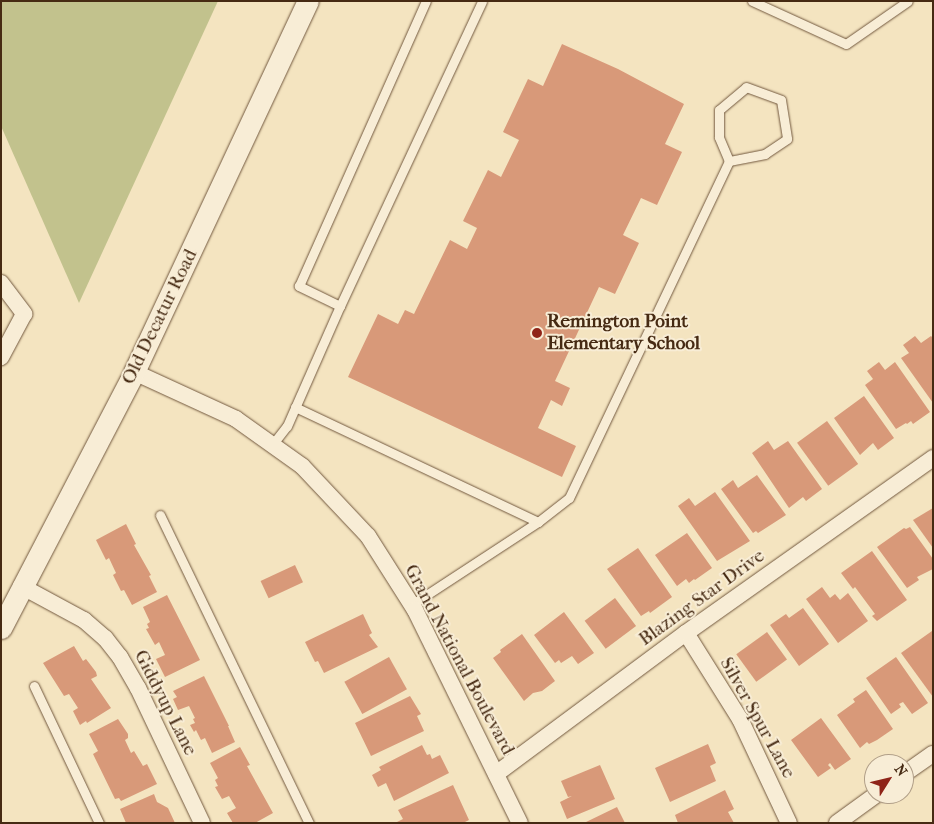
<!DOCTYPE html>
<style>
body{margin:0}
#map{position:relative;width:934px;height:824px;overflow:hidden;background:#f4e4c0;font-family:"IM FELL French Canon",serif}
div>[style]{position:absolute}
.green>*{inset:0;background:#c2c28d}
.building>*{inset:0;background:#d89979;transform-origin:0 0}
.roads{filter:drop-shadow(0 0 1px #72583e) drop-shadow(0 0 1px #72583e)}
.service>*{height:9px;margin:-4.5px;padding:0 4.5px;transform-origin:4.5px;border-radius:4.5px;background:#f8edd6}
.minor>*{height:16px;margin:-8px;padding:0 8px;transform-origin:8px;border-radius:8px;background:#f8edd6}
.tertiary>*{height:21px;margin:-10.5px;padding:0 10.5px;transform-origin:10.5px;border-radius:10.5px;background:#f8edd6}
.dots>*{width:14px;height:14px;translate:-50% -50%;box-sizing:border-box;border:2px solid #f8edd6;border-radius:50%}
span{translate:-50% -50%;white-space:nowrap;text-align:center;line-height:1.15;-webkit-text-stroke:4px #f8edd6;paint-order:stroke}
.street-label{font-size:19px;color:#462a13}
.poi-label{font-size:19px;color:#462a13;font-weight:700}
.left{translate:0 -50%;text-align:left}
.frame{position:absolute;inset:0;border:2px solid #462a13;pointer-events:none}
.north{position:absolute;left:864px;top:754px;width:50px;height:50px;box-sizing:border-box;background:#f8edd6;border:1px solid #b19f88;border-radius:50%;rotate:54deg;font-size:14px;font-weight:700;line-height:20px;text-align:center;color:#462a13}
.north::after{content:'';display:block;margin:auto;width:18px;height:22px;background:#8f2418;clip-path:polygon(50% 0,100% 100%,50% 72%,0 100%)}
</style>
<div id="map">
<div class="green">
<i style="clip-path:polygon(1px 1px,218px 1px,79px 303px,1px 126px)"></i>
</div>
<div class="building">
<i style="clip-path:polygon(562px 44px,618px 69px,684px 104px,665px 144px,682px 152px,657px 205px,641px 198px,623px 235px,639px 243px,615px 294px,599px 287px,555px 381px,570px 388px,562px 406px,551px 400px,538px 428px,576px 446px,562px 477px,348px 377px,378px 314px,398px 324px,405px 310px,414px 314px,450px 240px,467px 249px,477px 228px,463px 221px,488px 170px,501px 177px,519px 140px,503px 132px,528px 79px,543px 86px)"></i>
<i style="clip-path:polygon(915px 336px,921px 343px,931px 336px,933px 338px,933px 403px,901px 358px,909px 353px,903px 345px)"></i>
<i style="clip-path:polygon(879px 362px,885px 370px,895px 362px,930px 412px,913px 424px,911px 421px,907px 424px,906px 423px,896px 429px,865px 385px,873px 379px,867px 371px)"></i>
<i style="clip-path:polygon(864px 396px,894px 438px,878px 450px,873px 443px,860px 455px,834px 418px)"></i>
<i style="left:827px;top:421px;width:53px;height:37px;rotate:54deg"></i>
<i style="clip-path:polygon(768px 441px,774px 450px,788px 441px,822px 489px,806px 501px,803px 497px,789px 508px,752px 453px)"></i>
<i style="clip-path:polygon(757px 475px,786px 515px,758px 533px,756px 531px,753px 533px,721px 489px,733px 480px,738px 488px)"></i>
<i style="clip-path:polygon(715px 492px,750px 541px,717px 561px,678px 506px,689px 498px,695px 506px)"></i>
<i style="clip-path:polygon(933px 508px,933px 548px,913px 520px)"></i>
<i style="clip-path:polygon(126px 524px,136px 544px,134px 545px,151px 575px,149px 576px,157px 592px,132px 605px,124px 590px,121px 591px,113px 575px,116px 573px,109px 558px,106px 560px,96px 540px)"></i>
<i style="clip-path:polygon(910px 527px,933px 559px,933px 569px,917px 577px,919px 580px,907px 588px,877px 547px,904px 528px,906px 529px)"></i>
<i style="clip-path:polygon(687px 533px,712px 568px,695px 580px,694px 579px,689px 583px,686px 579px,677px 586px,655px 555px)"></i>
<i style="clip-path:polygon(638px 548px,672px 597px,650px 613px,649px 611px,641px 616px,607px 569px)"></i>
<i style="clip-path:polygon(872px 551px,907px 600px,877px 621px,872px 616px,875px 614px,855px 587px,853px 589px,841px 573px)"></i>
<i style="left:295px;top:565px;width:19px;height:38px;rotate:65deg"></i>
<i style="clip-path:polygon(822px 587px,830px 598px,835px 594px,840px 600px,848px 593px,868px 621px,838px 643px,806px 599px)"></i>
<i style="clip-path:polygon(167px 595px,200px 660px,165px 677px,156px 659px,165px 655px,159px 642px,155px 645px,146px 629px,149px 628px,147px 624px,150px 622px,143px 607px)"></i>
<i style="left:615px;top:598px;width:35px;height:38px;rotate:53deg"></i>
<i style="clip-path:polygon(803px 608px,829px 644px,799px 666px,770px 625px,786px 614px,789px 618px)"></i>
<i style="clip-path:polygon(564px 612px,594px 653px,578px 664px,572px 656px,561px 663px,559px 660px,555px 663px,534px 635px)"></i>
<i style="clip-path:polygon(363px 614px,372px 633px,369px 635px,378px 647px,324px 673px,318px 661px,315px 662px,305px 642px)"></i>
<i style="clip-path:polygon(932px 631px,933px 632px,933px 697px,901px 653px)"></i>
<i style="left:767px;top:632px;width:34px;height:38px;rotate:54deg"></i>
<i style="clip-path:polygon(522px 634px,555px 681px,542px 691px,533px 693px,524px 701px,493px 658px,501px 652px,500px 650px)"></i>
<i style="clip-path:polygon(74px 646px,83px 661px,86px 659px,96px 672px,97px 676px,91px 679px,111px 708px,87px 723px,86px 721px,80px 725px,73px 711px,78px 708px,69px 694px,64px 696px,43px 663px)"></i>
<i style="left:389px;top:657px;width:37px;height:51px;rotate:61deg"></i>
<i style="clip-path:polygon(896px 657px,928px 703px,912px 714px,903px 702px,899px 704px,901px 707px,891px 714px,866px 678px)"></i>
<i style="clip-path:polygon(204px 676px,229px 726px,228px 726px,235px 742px,212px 753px,205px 738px,201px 740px,196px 730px,194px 732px,190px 725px,195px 723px,193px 719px,195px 718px,189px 706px,178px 710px,173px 699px,177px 697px,173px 691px)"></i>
<i style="clip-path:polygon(866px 690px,893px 729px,877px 740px,869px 744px,867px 742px,860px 748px,837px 715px,855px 702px,853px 699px)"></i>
<i style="clip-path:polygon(410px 696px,421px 714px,417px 716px,424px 731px,371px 756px,355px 723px)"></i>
<i style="clip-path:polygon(821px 718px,851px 759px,835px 770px,830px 763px,828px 765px,831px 768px,818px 777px,791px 740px)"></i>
<i style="clip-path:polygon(118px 719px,128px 734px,128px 738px,125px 740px,131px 753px,134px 751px,143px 766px,147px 764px,157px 784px,121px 801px,119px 798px,115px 799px,93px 754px,98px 751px,89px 734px)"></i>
<i style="clip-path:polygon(708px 744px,716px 763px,710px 766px,716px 781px,670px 802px,655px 768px)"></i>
<i style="clip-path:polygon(422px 745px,427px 755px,430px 754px,432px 759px,440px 755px,449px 773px,394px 801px,386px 783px,378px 787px,372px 775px,381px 770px,379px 767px)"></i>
<i style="clip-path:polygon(240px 747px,250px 765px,247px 766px,273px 813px,255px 823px,233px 823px,227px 813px,236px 808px,229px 796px,222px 799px,215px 787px,218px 786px,215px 780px,218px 778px,210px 763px)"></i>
<i style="clip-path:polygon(600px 765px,615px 799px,567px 819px,560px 802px,572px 796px,568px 797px,561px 781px)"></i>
<i style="clip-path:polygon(453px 785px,469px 820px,463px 823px,395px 823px,403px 819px,398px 810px)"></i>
<i style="clip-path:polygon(725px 790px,734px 809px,728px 812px,734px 823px,678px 823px,675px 815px)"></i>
<i style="clip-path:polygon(154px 794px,157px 802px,168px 808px,175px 823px,126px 823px,120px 809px)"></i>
<i style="clip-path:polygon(617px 807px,625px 823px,584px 823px)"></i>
</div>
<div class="roads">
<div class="service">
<i style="left:752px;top:1px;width:103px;rotate:24.6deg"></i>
<i style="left:846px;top:44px;width:75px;rotate:-34.7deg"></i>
<i style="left:340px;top:306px;width:46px;rotate:-154deg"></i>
<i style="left:299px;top:286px;width:312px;rotate:-66deg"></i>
<i style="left:295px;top:407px;width:269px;rotate:25.3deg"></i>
<i style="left:272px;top:445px;width:24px;rotate:-52deg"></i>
<i style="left:287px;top:426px;width:131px;rotate:-66.2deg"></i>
<i style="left:340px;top:306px;width:336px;rotate:-65deg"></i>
<i style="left:160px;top:515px;width:342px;rotate:64.2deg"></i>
<i style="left:411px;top:605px;width:152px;rotate:-33.2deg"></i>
<i style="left:538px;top:522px;width:39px;rotate:-38deg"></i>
<i style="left:569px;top:498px;width:373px;rotate:-64.6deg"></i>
<i style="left:729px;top:161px;width:26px;rotate:-113deg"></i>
<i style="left:719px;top:137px;width:27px;rotate:-90deg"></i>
<i style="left:719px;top:110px;width:35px;rotate:-40deg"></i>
<i style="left:746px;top:87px;width:37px;rotate:20deg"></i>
<i style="left:781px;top:100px;width:39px;rotate:81deg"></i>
<i style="left:787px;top:139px;width:27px;rotate:146deg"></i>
<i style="left:765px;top:154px;width:37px;rotate:169deg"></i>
<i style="left:34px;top:686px;width:152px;rotate:64.6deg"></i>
</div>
<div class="minor">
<i style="left:1px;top:283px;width:39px;rotate:53deg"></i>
<i style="left:24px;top:314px;width:49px;rotate:118.1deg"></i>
<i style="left:134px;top:372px;width:112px;rotate:24.7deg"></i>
<i style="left:236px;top:419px;width:81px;rotate:35.5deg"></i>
<i style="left:302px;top:466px;width:96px;rotate:46.7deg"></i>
<i style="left:368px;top:536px;width:88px;rotate:57.6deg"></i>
<i style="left:415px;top:610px;width:237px;rotate:63.8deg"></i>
<i style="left:21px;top:586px;width:72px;rotate:28.4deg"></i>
<i style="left:84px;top:620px;width:28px;rotate:41deg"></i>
<i style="left:105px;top:638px;width:24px;rotate:52deg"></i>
<i style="left:120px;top:657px;width:36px;rotate:60deg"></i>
<i style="left:138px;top:688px;width:149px;rotate:64.6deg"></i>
<i style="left:686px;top:633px;width:102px;rotate:57.9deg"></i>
<i style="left:740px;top:719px;width:115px;rotate:64.8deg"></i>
<i style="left:496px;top:774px;width:237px;rotate:-36.6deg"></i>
<i style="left:686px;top:633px;width:303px;rotate:-35.3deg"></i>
<i style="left:904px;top:774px;width:35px;rotate:-35deg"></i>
<i style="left:837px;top:823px;width:49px;rotate:-35.9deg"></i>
</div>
<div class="tertiary">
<i style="left:1px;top:628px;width:288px;rotate:-62.5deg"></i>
<i style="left:134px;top:372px;width:410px;rotate:-64.9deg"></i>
</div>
</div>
<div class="dots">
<i style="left:537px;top:333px;background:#8f2418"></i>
</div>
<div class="street-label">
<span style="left:160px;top:317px;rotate:-64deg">Old Decatur Road</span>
<span style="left:702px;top:598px;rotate:-36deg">Blazing Star Drive</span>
<span style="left:459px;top:660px;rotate:62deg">Grand National Boulevard</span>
<span style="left:165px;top:703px;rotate:63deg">Giddyup Lane</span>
<span style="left:757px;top:718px;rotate:61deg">Silver Spur Lane</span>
</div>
<div class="poi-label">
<span class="left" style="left:547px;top:333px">Remington Point<br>Elementary School</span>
</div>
<div class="frame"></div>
<div class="north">N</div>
</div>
